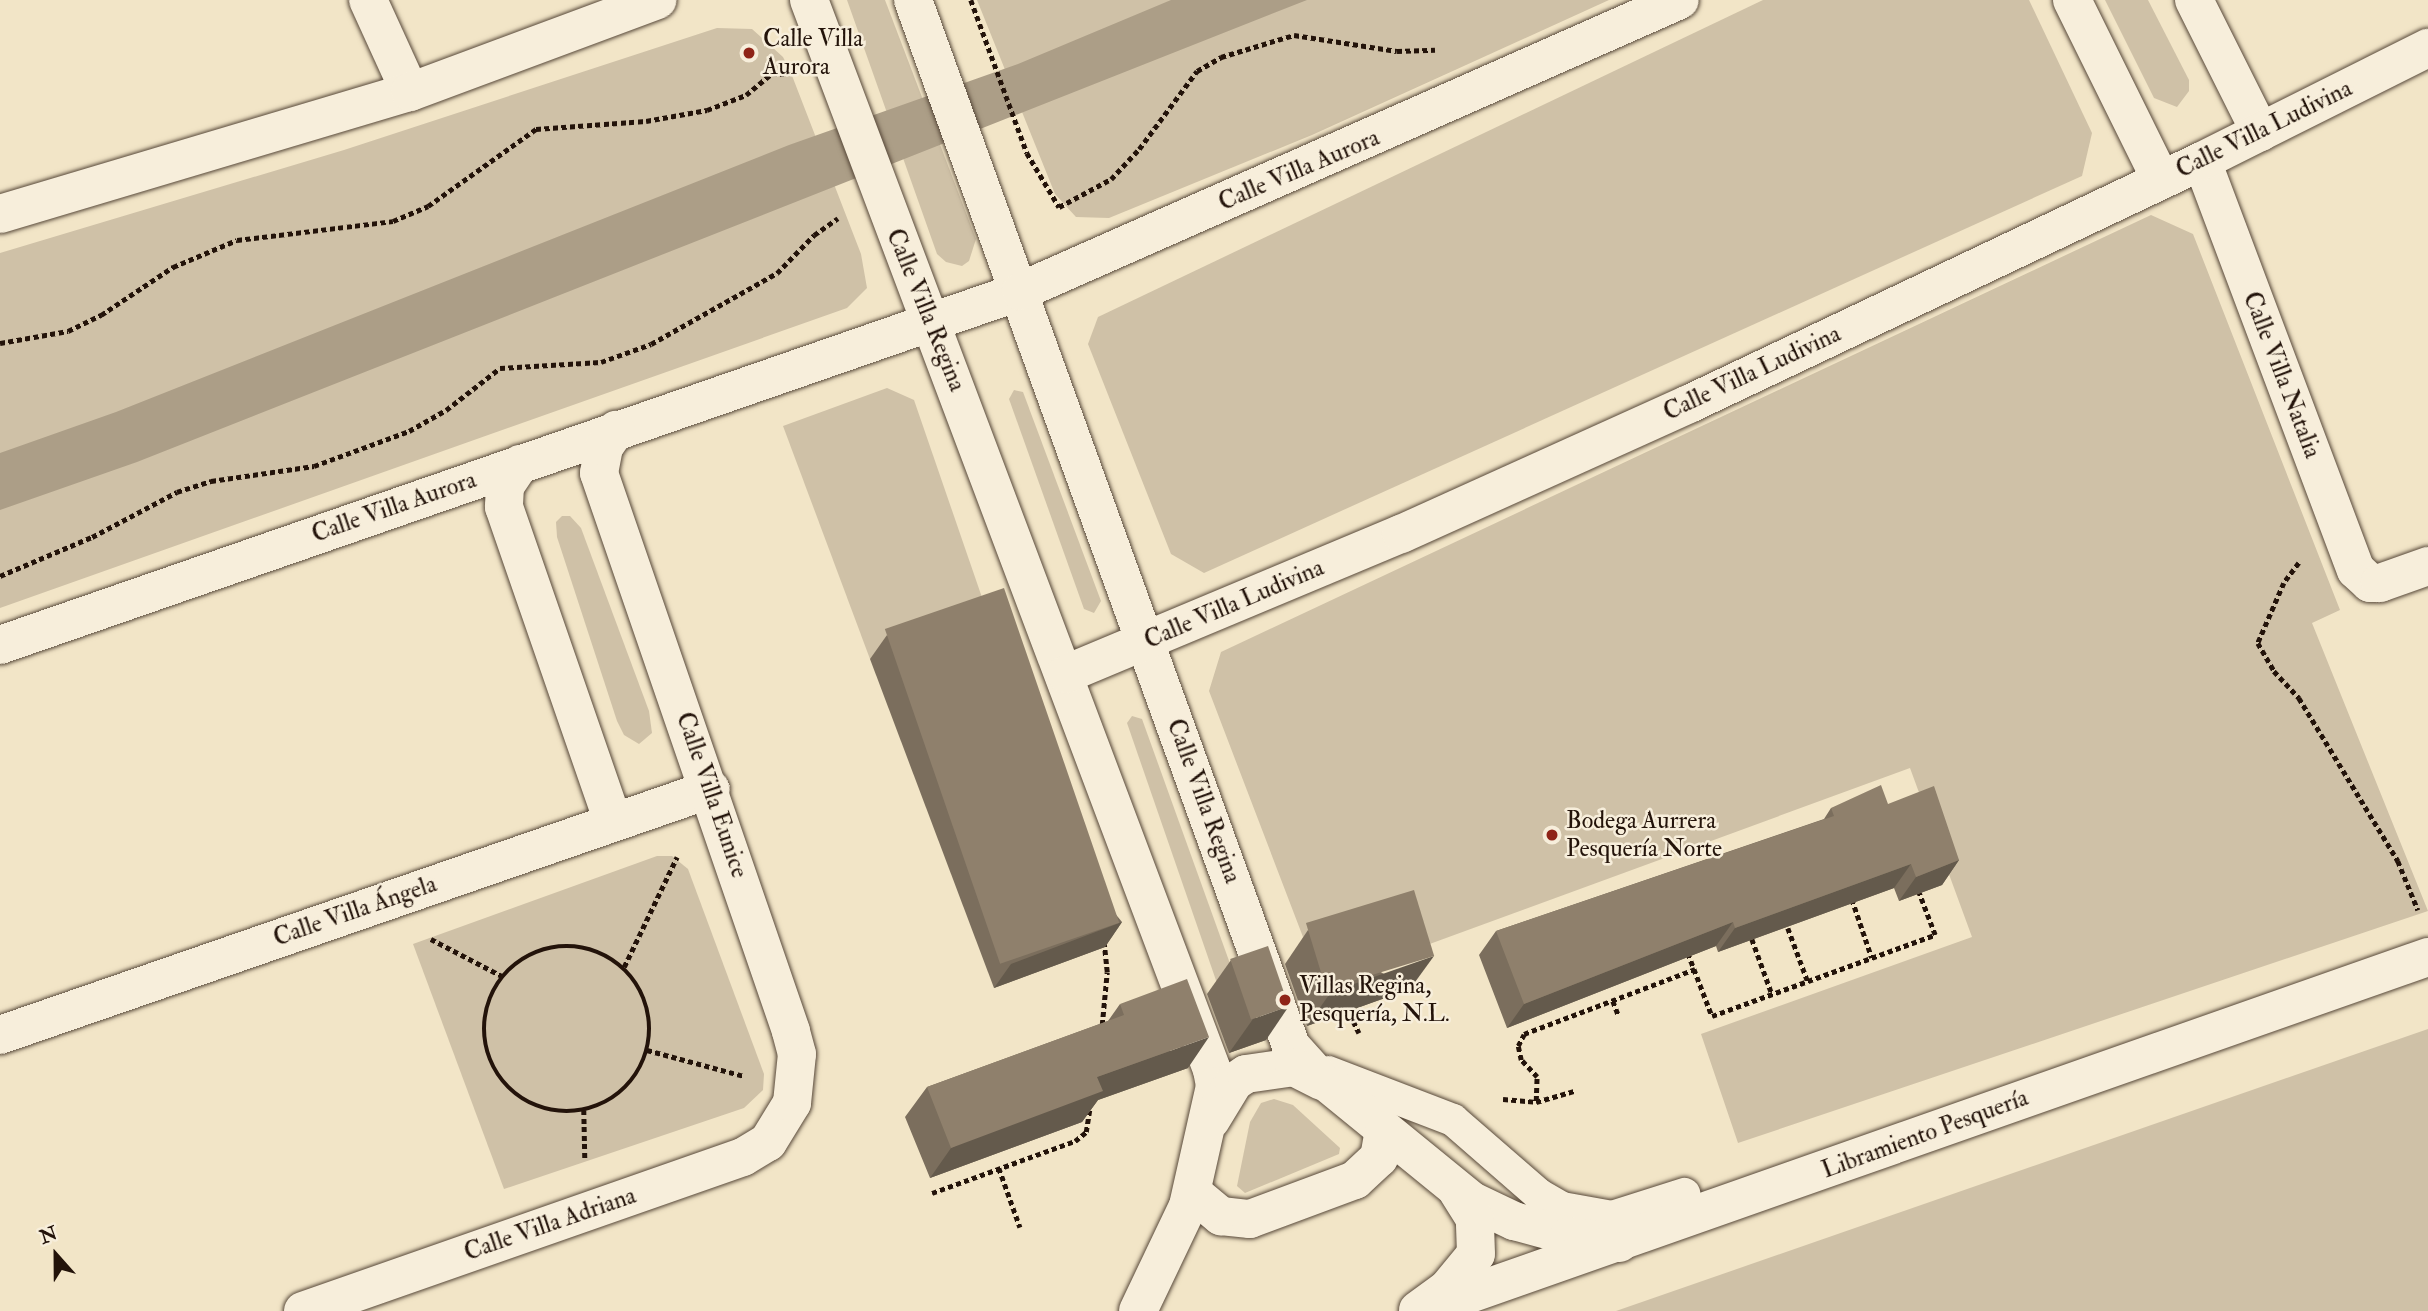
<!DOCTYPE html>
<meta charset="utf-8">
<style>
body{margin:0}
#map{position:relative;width:2428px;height:1311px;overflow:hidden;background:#f2e5c7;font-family:"IM FELL Double Pica",serif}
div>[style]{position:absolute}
.green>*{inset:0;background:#cfc1a7}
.water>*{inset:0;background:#ac9e87}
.path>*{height:4.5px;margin-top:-2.25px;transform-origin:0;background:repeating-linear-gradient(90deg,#23130a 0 5px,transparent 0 8.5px)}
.path>.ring{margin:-2.25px;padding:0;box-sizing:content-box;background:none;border:4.5px solid #23130a;border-radius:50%}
.roads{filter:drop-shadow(0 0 2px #574839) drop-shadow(0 0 2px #574839)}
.service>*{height:32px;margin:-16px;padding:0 16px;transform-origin:16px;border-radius:16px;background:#f7eedb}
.minor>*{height:38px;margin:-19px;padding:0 19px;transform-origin:19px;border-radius:19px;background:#f7eedb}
.secondary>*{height:38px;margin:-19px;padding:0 19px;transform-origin:19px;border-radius:19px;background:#f7eedb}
.wall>*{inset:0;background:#7b6e5d}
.shaded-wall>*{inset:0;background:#645a4c}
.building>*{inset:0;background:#8f806c;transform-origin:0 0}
.dots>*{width:19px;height:19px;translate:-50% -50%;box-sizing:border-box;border:4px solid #f7eedb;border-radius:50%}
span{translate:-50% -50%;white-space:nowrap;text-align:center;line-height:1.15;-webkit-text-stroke:5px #f7eedb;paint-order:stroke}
.poi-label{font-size:24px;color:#23130a}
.left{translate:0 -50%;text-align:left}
.street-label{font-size:24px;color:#23130a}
.north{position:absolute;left:21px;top:1220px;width:70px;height:70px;-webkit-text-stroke:5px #f7eedb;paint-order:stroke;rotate:339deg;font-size:19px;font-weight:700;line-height:28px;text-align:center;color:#23130a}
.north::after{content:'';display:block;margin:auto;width:24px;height:32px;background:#23130a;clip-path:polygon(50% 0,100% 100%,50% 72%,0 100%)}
</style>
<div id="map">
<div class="green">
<i style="clip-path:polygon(847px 0,885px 0,976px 239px,969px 261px,962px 266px,946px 262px,937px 254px)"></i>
<i style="clip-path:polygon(977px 0,1609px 0,1312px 135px,1109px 218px,1076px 217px,1055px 194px)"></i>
<i style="clip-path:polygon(1763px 0,2029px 0,2092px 133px,2082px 176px,1204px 573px,1171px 554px,1088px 344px,1098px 317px)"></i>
<i style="clip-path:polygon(2105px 0,2148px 0,2189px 80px,2189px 91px,2177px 107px,2154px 98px)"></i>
<i style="clip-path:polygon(717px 28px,752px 29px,783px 57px,791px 73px,861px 254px,867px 288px,847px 308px,0 608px,0 253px,344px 150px)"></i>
<i style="clip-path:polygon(2151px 215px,2193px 234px,2340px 610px,2312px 623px,2428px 911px,1738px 1143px,1701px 1034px,1972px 937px,1910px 768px,1416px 949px,1392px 901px,1303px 937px,1209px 691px,1221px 652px)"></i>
<i style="clip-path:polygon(887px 388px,914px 400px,987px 612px,870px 659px,783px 426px)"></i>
<i style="clip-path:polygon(1014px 390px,1023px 392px,1101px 601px,1094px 613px,1084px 609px,1009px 399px)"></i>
<i style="clip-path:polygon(562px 516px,570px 516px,581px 528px,649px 711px,652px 733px,639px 744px,624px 735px,617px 721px,557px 537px,556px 522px)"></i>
<i style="clip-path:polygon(1132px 716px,1142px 719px,1237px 983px,1219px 989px,1127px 723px)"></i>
<i style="clip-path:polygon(657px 856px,672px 856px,688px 869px,764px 1074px,763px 1090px,744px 1108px,504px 1189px,413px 944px)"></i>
<i style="clip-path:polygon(2428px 1029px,2428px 1311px,1616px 1311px)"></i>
<i style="clip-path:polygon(1274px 1099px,1293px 1105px,1340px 1148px,1339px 1154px,1245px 1193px,1237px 1186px,1250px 1122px,1261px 1103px)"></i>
</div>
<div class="water">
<i style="clip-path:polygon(1171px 0,1307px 0,137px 462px,0 510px,0 453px,116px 412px,789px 145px,1018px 64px)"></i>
</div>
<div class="path">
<i style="left:971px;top:0;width:163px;rotate:69.9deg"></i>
<i style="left:1027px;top:153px;width:63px;rotate:59.3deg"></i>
<i style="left:1059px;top:207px;width:59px;rotate:-28.3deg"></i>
<i style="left:1111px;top:179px;width:41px;rotate:-47deg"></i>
<i style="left:1139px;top:149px;width:97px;rotate:-53.4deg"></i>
<i style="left:1197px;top:71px;width:28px;rotate:-30deg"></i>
<i style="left:1221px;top:57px;width:76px;rotate:-16.8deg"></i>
<i style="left:1294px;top:35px;width:104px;rotate:8.8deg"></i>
<i style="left:1397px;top:51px;width:38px;rotate:-2deg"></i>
<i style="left:0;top:343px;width:69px;rotate:-10deg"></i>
<i style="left:68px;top:331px;width:37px;rotate:-26deg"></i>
<i style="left:101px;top:315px;width:87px;rotate:-33.7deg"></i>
<i style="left:173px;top:267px;width:69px;rotate:-22.9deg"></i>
<i style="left:237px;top:240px;width:157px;rotate:-6.9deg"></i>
<i style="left:393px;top:221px;width:38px;rotate:-23deg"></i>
<i style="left:428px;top:206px;width:133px;rotate:-35.5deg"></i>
<i style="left:536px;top:129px;width:110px;rotate:-4.2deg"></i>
<i style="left:646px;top:121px;width:62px;rotate:-10.2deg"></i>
<i style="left:707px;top:110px;width:42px;rotate:-21deg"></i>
<i style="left:746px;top:95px;width:34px;rotate:-40deg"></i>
<i style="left:772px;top:73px;width:12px;rotate:5deg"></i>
<i style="left:2299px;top:563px;width:25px;rotate:127deg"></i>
<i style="left:2284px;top:583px;width:65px;rotate:113.4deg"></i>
<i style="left:2258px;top:643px;width:32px;rotate:60deg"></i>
<i style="left:2274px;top:671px;width:37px;rotate:47deg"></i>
<i style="left:2299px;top:698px;width:191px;rotate:58.7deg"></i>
<i style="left:2398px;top:861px;width:53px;rotate:67.8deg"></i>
<i style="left:0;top:576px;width:100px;rotate:-23deg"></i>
<i style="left:92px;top:537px;width:96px;rotate:-27.9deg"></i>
<i style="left:177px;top:492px;width:36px;rotate:-18deg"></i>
<i style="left:211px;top:481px;width:104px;rotate:-8.3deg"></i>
<i style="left:314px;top:466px;width:101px;rotate:-20.2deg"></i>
<i style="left:409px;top:431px;width:43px;rotate:-29.6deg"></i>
<i style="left:446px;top:410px;width:68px;rotate:-37.9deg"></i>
<i style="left:500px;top:368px;width:101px;rotate:-3.4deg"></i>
<i style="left:601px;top:362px;width:53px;rotate:-19.8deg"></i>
<i style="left:651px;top:344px;width:145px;rotate:-29.4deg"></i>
<i style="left:777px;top:273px;width:53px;rotate:-45.8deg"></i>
<i style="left:814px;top:235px;width:29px;rotate:-35deg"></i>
<i style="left:1852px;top:899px;width:62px;rotate:71.3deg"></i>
<i style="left:1788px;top:928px;width:58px;rotate:69.7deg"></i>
<i style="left:431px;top:939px;width:80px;rotate:27.5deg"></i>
<i style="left:1752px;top:939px;width:59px;rotate:70deg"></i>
<i class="ring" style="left:484px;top:946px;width:161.5px;height:161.5px"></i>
<i style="left:1688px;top:953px;width:67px;rotate:69.1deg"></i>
<i style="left:1712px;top:1016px;width:237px;rotate:-20deg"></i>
<i style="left:1935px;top:935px;width:45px;rotate:-110.9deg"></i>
<i style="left:624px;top:967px;width:122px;rotate:-64.3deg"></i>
<i style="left:1613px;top:1001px;width:14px;rotate:69deg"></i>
<i style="left:1346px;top:1006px;width:30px;rotate:64deg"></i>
<i style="left:1102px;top:1025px;width:53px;rotate:-84.6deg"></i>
<i style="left:1107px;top:972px;width:28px;rotate:-96deg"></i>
<i style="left:647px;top:1050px;width:100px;rotate:15deg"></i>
<i style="left:1503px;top:1099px;width:33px;rotate:5deg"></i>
<i style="left:1536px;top:1102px;width:40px;rotate:-16deg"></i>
<i style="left:1536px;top:1101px;width:24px;rotate:-88deg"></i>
<i style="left:1537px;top:1077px;width:23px;rotate:-133deg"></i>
<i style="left:1521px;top:1060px;width:14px;rotate:-102deg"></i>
<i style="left:1518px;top:1046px;width:13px;rotate:-63deg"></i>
<i style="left:1524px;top:1034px;width:183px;rotate:-20.8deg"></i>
<i style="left:584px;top:1110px;width:48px;rotate:88.8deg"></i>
<i style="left:999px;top:1168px;width:63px;rotate:70.4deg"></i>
<i style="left:932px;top:1193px;width:152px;rotate:-20deg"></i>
<i style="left:1075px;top:1141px;width:14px;rotate:-39deg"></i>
<i style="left:1086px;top:1132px;width:24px;rotate:-81deg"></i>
</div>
<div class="roads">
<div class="service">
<i style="left:1328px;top:1072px;width:134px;rotate:21deg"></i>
<i style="left:1453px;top:1120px;width:113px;rotate:41deg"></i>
<i style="left:1538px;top:1194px;width:28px;rotate:30deg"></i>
<i style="left:1562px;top:1208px;width:51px;rotate:10.2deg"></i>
<i style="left:1612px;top:1217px;width:76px;rotate:-17.7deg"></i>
</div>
<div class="minor">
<i style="left:368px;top:0;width:101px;rotate:65.5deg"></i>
<i style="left:809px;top:0;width:1143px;rotate:69.36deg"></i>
<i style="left:1212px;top:1070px;width:16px;rotate:79deg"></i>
<i style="left:1215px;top:1086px;width:123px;rotate:102.7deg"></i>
<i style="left:1188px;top:1206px;width:116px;rotate:115.5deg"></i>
<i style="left:913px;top:0;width:1112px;rotate:70.13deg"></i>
<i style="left:1291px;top:1046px;width:36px;rotate:48deg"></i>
<i style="left:1315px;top:1073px;width:203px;rotate:39.2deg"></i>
<i style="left:1472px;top:1201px;width:47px;rotate:25.5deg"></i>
<i style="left:1514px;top:1221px;width:57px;rotate:15.3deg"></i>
<i style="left:1569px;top:1236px;width:51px;rotate:7.8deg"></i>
<i style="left:2072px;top:0;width:201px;rotate:63.7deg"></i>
<i style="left:2194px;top:0;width:148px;rotate:63.4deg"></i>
<i style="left:2202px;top:161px;width:437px;rotate:69.4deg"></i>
<i style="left:2356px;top:570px;width:19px;rotate:43deg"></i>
<i style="left:2370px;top:583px;width:10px"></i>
<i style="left:2380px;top:583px;width:51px;rotate:-19.5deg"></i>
<i style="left:0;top:214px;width:428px;rotate:-16.6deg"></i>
<i style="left:410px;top:92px;width:264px;rotate:-20.4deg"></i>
<i style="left:520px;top:464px;width:27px;rotate:124deg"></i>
<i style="left:505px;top:486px;width:21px;rotate:93deg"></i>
<i style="left:504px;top:507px;width:330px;rotate:70.9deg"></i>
<i style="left:0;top:645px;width:1081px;rotate:-19.12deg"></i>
<i style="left:1021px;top:291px;width:720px;rotate:-23.83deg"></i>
<i style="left:1066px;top:674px;width:363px;rotate:-22.7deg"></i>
<i style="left:1401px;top:534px;width:316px;rotate:-24.3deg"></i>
<i style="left:1689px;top:404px;width:568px;rotate:-25.35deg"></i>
<i style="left:2202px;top:161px;width:253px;rotate:-26.6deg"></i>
<i style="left:0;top:1035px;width:752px;rotate:-19.09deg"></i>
<i style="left:1211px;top:1120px;width:44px;rotate:-58.8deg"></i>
<i style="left:1234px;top:1082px;width:14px;rotate:-34deg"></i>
<i style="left:1246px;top:1074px;width:49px;rotate:-8.3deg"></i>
<i style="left:1294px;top:1067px;width:31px;rotate:27deg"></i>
<i style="left:1192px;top:1192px;width:38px;rotate:40deg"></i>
<i style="left:1221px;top:1216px;width:29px;rotate:6deg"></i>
<i style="left:1250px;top:1219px;width:112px;rotate:-20.4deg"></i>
<i style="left:1355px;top:1180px;width:33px;rotate:-43deg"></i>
<i style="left:1379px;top:1158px;width:28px;rotate:-80deg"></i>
<i style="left:1418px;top:1310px;width:36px;rotate:-36deg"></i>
<i style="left:1447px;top:1289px;width:45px;rotate:-50.4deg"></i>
<i style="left:1476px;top:1254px;width:35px;rotate:-92deg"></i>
<i style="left:1475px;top:1219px;width:32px;rotate:-122deg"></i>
<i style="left:303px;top:1311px;width:466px;rotate:-19.3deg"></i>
<i style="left:743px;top:1157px;width:29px;rotate:-31deg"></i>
<i style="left:768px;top:1142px;width:46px;rotate:-58.4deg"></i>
<i style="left:792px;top:1103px;width:49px;rotate:-84.2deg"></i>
<i style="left:797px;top:1054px;width:24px;rotate:-105deg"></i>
<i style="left:791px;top:1031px;width:590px;rotate:-108.99deg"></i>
<i style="left:599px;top:473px;width:26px;rotate:-79deg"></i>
<i style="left:604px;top:447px;width:21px;rotate:-55deg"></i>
</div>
<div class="secondary">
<i style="left:1421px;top:1311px;width:1067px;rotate:-19.37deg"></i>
</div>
</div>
<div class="wall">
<i style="clip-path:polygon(887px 635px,1122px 922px,1105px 947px,994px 988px,870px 659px)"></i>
<i style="clip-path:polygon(1888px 804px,1959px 860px,1942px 885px,1899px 901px,1894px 888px,1718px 952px,1716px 946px,1507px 1028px,1479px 955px,1496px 931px,1824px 819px,1831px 808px)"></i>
<i style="clip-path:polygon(1308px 930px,1410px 989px,1307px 1026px,1285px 964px)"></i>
<i style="clip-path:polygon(1231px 960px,1266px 1040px,1229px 1053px,1207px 994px)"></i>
<i style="clip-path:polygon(1120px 1004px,1188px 1068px,1098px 1100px,1082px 1122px,930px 1178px,905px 1117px,927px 1087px,1108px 1021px)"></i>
</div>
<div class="shaded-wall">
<i style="clip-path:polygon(1959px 860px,1942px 885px,1899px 901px,1916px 877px)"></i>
<i style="clip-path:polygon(1911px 864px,1894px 888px,1718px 952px,1735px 928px)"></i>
<i style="clip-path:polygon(1122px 922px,1105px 947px,994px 988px,1011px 964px)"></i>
<i style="clip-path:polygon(1733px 922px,1716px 946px,1507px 1028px,1524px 1004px)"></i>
<i style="clip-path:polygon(1434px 956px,1410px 989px,1307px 1026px,1331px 992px)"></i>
<i style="clip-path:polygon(1289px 1006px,1266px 1040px,1229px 1053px,1253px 1019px)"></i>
<i style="clip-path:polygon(1209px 1037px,1188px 1068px,1098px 1100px,1082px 1122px,930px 1178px,951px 1148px,1097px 1077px)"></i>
</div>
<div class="building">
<i style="left:1004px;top:588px;width:354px;height:126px;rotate:71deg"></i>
<i style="clip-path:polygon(1881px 785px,1888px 804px,1934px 786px,1959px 860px,1916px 877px,1911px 864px,1735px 928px,1733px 922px,1524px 1004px,1496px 931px,1834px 816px,1831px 808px)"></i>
<i style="left:1414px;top:890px;width:69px;height:113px;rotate:73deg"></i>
<i style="left:1268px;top:946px;width:64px;height:40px;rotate:71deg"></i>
<i style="clip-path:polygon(1187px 979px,1209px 1037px,1097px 1077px,1103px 1091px,951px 1148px,927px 1087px,1124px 1015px,1120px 1004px)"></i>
</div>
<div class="dots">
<i style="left:749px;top:53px;background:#8f2418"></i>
<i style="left:1552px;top:835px;background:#8f2418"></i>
<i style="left:1285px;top:1000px;background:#8f2418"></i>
</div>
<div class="poi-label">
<span class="left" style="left:763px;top:53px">Calle Villa<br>Aurora</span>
<span class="left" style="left:1566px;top:835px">Bodega Aurrera<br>Pesquería Norte</span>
<span class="left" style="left:1299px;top:1000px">Villas Regina,<br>Pesquería, N.L.</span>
</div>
<div class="street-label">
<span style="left:2264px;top:129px;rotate:-26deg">Calle Villa Ludivina</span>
<span style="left:1299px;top:170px;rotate:-23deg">Calle Villa Aurora</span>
<span style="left:926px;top:310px;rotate:68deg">Calle Villa Regina</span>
<span style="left:1752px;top:373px;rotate:-25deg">Calle Villa Ludivina</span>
<span style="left:2282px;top:375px;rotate:69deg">Calle Villa Natalia</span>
<span style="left:394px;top:507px;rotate:-19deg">Calle Villa Aurora</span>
<span style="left:1234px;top:604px;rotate:-23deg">Calle Villa Ludivina</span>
<span style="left:712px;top:795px;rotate:71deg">Calle Villa Eunice</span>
<span style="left:1204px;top:801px;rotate:70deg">Calle Villa Regina</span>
<span style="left:355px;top:911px;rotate:-19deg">Calle Villa Ángela</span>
<span style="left:1925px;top:1134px;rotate:-20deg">Libramiento Pesquería</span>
<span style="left:550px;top:1224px;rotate:-19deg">Calle Villa Adriana</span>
</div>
<div class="north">N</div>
</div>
